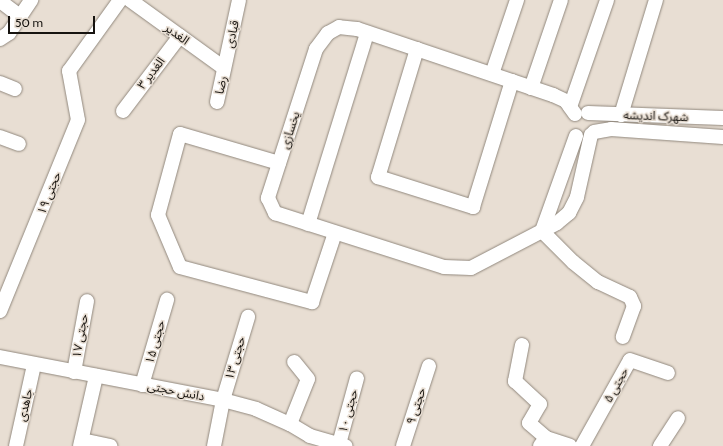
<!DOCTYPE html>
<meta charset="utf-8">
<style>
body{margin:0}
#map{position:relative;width:723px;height:446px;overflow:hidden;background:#e8ded3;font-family:Cabin,"Noto Sans Arabic",sans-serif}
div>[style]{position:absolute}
.roads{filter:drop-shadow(0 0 1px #91887d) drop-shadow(0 0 1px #91887d)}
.minor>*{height:14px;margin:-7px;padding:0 7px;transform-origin:7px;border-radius:7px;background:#fff}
span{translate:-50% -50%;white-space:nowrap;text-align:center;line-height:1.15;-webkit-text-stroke:3px #e8ded3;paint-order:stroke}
.street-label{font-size:12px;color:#16130f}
.scale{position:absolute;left:8px;top:16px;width:87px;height:18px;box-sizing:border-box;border:2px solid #16130f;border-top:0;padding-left:5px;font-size:12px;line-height:14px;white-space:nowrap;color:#16130f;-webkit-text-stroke:3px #e8ded3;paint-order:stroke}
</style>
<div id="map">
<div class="roads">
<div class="minor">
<i style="left:130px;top:0;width:116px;rotate:35.9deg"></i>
<i style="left:0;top:1px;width:25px;rotate:37deg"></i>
<i style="left:0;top:39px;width:11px;rotate:-34deg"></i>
<i style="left:9px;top:33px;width:40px;rotate:-56deg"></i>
<i style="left:417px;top:49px;width:134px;rotate:106.9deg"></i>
<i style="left:378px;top:177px;width:100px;rotate:17.5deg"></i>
<i style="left:473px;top:207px;width:132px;rotate:-72.8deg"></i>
<i style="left:492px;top:74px;width:78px;rotate:-71.3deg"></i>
<i style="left:0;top:83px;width:16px;rotate:22deg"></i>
<i style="left:531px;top:88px;width:93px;rotate:-71.2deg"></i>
<i style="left:217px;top:102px;width:104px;rotate:-77.8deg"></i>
<i style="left:570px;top:107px;width:113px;rotate:-70.9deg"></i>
<i style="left:123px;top:111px;width:94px;rotate:-52.8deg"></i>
<i style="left:588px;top:113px;width:135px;rotate:2.1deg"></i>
<i style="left:575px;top:114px;width:16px;rotate:-125deg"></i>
<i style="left:566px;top:101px;width:14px;rotate:-155deg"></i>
<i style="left:553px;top:95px;width:207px;rotate:-161.4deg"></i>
<i style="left:357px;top:29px;width:18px;rotate:-174deg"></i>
<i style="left:339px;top:27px;width:13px;rotate:151deg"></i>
<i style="left:328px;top:33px;width:20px;rotate:127deg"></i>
<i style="left:316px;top:49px;width:157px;rotate:107.9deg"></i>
<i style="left:268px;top:198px;width:17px;rotate:65deg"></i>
<i style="left:275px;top:213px;width:177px;rotate:17.7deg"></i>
<i style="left:444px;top:267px;width:27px;rotate:2deg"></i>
<i style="left:471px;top:268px;width:80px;rotate:-27.5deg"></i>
<i style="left:542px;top:231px;width:44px;rotate:45deg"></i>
<i style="left:573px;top:262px;width:32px;rotate:39deg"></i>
<i style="left:598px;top:282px;width:35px;rotate:25deg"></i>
<i style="left:630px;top:297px;width:10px;rotate:66deg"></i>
<i style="left:634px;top:306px;width:33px;rotate:110deg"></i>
<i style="left:621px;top:115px;width:120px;rotate:-73.1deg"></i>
<i style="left:594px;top:132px;width:17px;rotate:-10deg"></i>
<i style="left:611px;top:129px;width:112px;rotate:4.1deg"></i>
<i style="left:576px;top:136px;width:101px;rotate:109.7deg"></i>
<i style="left:542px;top:231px;width:17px;rotate:-28deg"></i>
<i style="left:557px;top:223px;width:16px;rotate:-40deg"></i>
<i style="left:569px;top:213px;width:18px;rotate:-63deg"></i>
<i style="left:577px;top:197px;width:64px;rotate:-77.3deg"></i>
<i style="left:0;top:137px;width:20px;rotate:20deg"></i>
<i style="left:279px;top:163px;width:103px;rotate:-163.7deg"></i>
<i style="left:180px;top:134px;width:84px;rotate:105.2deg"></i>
<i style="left:158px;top:215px;width:56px;rotate:67.1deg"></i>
<i style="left:180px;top:267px;width:137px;rotate:14.9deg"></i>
<i style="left:312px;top:302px;width:73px;rotate:-71.6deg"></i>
<i style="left:308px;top:224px;width:200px;rotate:-72.8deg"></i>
<i style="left:0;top:311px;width:206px;rotate:-67.8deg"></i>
<i style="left:78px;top:120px;width:50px;rotate:-100.4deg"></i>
<i style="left:69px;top:71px;width:87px;rotate:-54.3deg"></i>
<i style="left:522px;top:345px;width:37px;rotate:101deg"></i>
<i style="left:515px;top:381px;width:34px;rotate:43deg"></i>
<i style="left:540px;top:404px;width:22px;rotate:120deg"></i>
<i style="left:529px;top:423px;width:23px;rotate:41deg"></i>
<i style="left:0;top:357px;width:227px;rotate:10.9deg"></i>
<i style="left:223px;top:400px;width:34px;rotate:15deg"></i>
<i style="left:256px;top:409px;width:37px;rotate:24deg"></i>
<i style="left:290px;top:424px;width:23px;rotate:31deg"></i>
<i style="left:310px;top:436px;width:37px;rotate:16deg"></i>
<i style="left:74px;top:372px;width:72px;rotate:-79.6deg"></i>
<i style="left:142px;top:385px;width:89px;rotate:-73.6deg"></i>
<i style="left:290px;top:424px;width:48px;rotate:-68.2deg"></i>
<i style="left:308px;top:379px;width:22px;rotate:-129deg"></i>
<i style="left:82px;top:440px;width:29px;rotate:12deg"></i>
<i style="left:339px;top:444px;width:68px;rotate:-74.7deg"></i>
<i style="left:16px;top:446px;width:83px;rotate:-77.5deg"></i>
<i style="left:80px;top:446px;width:72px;rotate:-77.1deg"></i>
<i style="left:214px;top:446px;width:47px;rotate:-78.9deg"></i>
<i style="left:223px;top:400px;width:87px;rotate:-73.2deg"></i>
<i style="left:403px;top:446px;width:84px;rotate:-72deg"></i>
<i style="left:540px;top:446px;width:10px;rotate:-53deg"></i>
<i style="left:546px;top:438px;width:25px;rotate:18deg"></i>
<i style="left:582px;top:446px;width:98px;rotate:-60.8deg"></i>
<i style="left:630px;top:360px;width:40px;rotate:18.9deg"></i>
<i style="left:660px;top:446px;width:33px;rotate:-57deg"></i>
</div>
</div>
<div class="street-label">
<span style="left:177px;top:34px;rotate:36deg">الغدیر</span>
<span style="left:232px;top:34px;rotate:-78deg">قبادی</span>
<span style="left:151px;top:73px;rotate:-53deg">الغدیر ۳</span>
<span style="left:221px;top:85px;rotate:-78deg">رضا</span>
<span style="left:656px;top:116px;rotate:2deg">شهرک اندیشه</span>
<span style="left:290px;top:130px;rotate:-72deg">یخسازی</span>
<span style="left:49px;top:193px;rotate:-68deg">حجتی ۱۹</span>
<span style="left:80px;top:336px;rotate:-80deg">حجتی ۱۷</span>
<span style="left:155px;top:342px;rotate:-74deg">حجتی ۱۵</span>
<span style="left:235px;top:358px;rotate:-73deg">حجتی ۱۳</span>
<span style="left:616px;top:385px;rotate:-61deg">حجتی ۵</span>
<span style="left:176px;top:391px;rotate:11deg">دانش حجتی</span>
<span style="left:25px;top:405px;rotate:-77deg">جاهدی</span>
<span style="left:416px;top:406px;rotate:-72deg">حجتی ۹</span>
<span style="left:348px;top:411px;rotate:-75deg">حجتی ۱۰</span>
</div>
<div class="scale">50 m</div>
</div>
